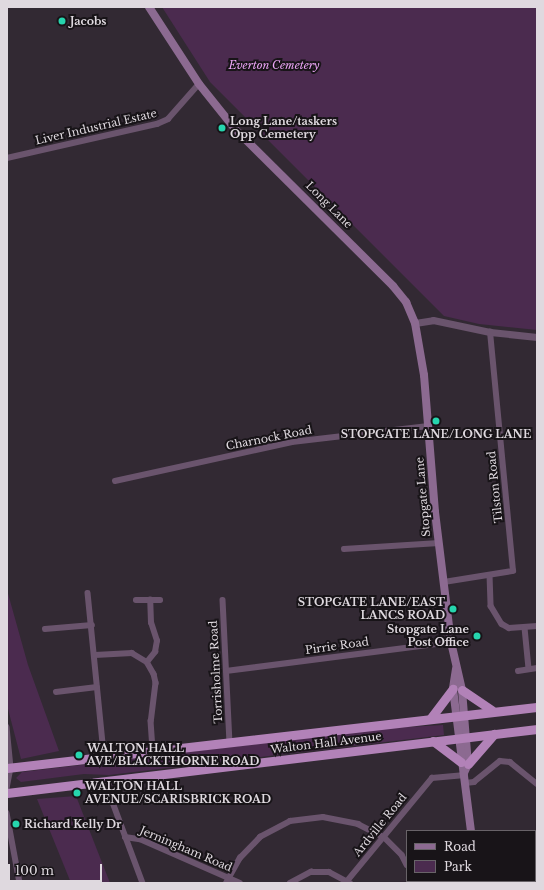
<!DOCTYPE html>
<style>
body{margin:0}
#map{position:relative;width:544px;height:890px;overflow:hidden;background:#322933;font-family:"Libre Baskerville",serif}
div>[style]{position:absolute}
.green>*{inset:0;background:#4b2b4f}
.minor>*{height:5.5px;margin:-2.75px;padding:0 2.75px;transform-origin:2.75px;border-radius:2.75px;background:#6a546d}
.tertiary>*{height:7px;margin:-3.5px;padding:0 3.5px;transform-origin:3.5px;border-radius:3.5px;background:#6a546d}
.secondary>*{height:8px;margin:-4px;padding:0 4px;transform-origin:4px;border-radius:4px;background:#8c6a91}
.trunk>*{height:9px;margin:-4.5px;padding:0 4.5px;transform-origin:4.5px;border-radius:4.5px;background:#b282b8}
.dots>*{width:11px;height:11px;translate:-50% -50%;box-sizing:border-box;border:2px solid #181418;border-radius:50%}
span{translate:-50% -50%;white-space:nowrap;text-align:center;line-height:1.15;-webkit-text-stroke:4px #181418;paint-order:stroke}
.poi-label{font-size:11px;color:#dfd9df;font-weight:700}
.left{translate:0 -50%;text-align:left}
.right{translate:-100% -50%;text-align:right}
.park-label{font-size:11px;color:#eda6f7;font-style:italic}
.street-label{font-size:11px;color:#dfd9df}
.frame{position:absolute;inset:0;border:8px solid #dfd9df;pointer-events:none}
.legend{position:absolute;left:406px;top:830px;width:130px;height:52px;box-sizing:border-box;background:#181418;border:1px solid #686368;margin:0;padding:5px 7px;list-style:none;font-size:12px;color:#dfd9df}
.legend li{display:flex;align-items:center;gap:8px;height:20px}
.legend b{width:20px;border:1px solid #686368}
.scale{position:absolute;left:8px;top:864px;width:94px;height:18px;box-sizing:border-box;border:2px solid #dfd9df;border-top:0;padding-left:5px;font-size:12px;line-height:14px;white-space:nowrap;color:#dfd9df;-webkit-text-stroke:3px #181418;paint-order:stroke}
</style>
<div id="map">
<div class="green">
<i style="clip-path:polygon(162px 7px,537px 7px,537px 330px,479px 324px,444px 316px,210px 82px)"></i>
<i style="clip-path:polygon(7px 590px,28px 665px,59px 751px,21px 759px,7px 705px)"></i>
<i style="clip-path:polygon(443px 725px,444px 735px,109px 775px,84px 774px,21px 782px,16px 778px,22px 772px,390px 728px)"></i>
<i style="clip-path:polygon(76px 796px,110px 883px,71px 883px,37px 799px)"></i>
</div>
<div class="minor">
<i style="left:7px;top:158px;width:154px;rotate:-12.8deg"></i>
<i style="left:157px;top:124px;width:12px;rotate:-24deg"></i>
<i style="left:168px;top:119px;width:47px;rotate:-48.5deg"></i>
<i style="left:115px;top:481px;width:181px;rotate:-12.4deg"></i>
<i style="left:292px;top:442px;width:137px;rotate:-6.7deg"></i>
<i style="left:344px;top:549px;width:95px;rotate:-3.6deg"></i>
<i style="left:490px;top:575px;width:31px;rotate:88deg"></i>
<i style="left:491px;top:606px;width:21px;rotate:59deg"></i>
<i style="left:502px;top:624px;width:8px;rotate:30deg"></i>
<i style="left:509px;top:628px;width:28px;rotate:-4deg"></i>
<i style="left:444px;top:582px;width:70px;rotate:-9.1deg"></i>
<i style="left:513px;top:571px;width:240px;rotate:-95.5deg"></i>
<i style="left:88px;top:593px;width:150px;rotate:84.3deg"></i>
<i style="left:136px;top:600px;width:24px"></i>
<i style="left:223px;top:600px;width:142px;rotate:87.2deg"></i>
<i style="left:525px;top:628px;width:41px;rotate:84.4deg"></i>
<i style="left:45px;top:629px;width:47px;rotate:-4.9deg"></i>
<i style="left:95px;top:655px;width:37px;rotate:-3deg"></i>
<i style="left:132px;top:653px;width:17px;rotate:31deg"></i>
<i style="left:147px;top:662px;width:14px;rotate:60deg"></i>
<i style="left:154px;top:674px;width:9px;rotate:77deg"></i>
<i style="left:156px;top:683px;width:38px;rotate:97deg"></i>
<i style="left:151px;top:721px;width:31px;rotate:86deg"></i>
<i style="left:147px;top:662px;width:13px;rotate:-51deg"></i>
<i style="left:155px;top:652px;width:11px;rotate:-80deg"></i>
<i style="left:157px;top:641px;width:19px;rotate:-108deg"></i>
<i style="left:151px;top:623px;width:23px;rotate:-92deg"></i>
<i style="left:226px;top:671px;width:227px;rotate:-7.3deg"></i>
<i style="left:518px;top:671px;width:19px;rotate:-9deg"></i>
<i style="left:56px;top:692px;width:41px;rotate:-7deg"></i>
<i style="left:7px;top:727px;width:41px;rotate:84.4deg"></i>
<i style="left:11px;top:768px;width:20px;rotate:101deg"></i>
<i style="left:105px;top:781px;width:109px;rotate:69.6deg"></i>
<i style="left:465px;top:783px;width:9px;rotate:-6deg"></i>
<i style="left:474px;top:782px;width:33px;rotate:-39deg"></i>
<i style="left:500px;top:761px;width:10px;rotate:6deg"></i>
<i style="left:510px;top:762px;width:35px;rotate:39deg"></i>
<i style="left:7px;top:813px;width:71px;rotate:79.5deg"></i>
<i style="left:125px;top:837px;width:15px;rotate:8deg"></i>
<i style="left:140px;top:839px;width:109px;rotate:23.7deg"></i>
<i style="left:348px;top:880px;width:132px;rotate:-50.5deg"></i>
<i style="left:432px;top:778px;width:33px;rotate:-5deg"></i>
<i style="left:415px;top:881px;width:2px;rotate:63deg"></i>
<i style="left:226px;top:883px;width:29px;rotate:-61deg"></i>
<i style="left:240px;top:858px;width:29px;rotate:-46deg"></i>
<i style="left:260px;top:837px;width:34px;rotate:-28deg"></i>
<i style="left:290px;top:821px;width:33px;rotate:-7deg"></i>
<i style="left:323px;top:817px;width:36px;rotate:11deg"></i>
<i style="left:358px;top:824px;width:29px;rotate:27deg"></i>
<i style="left:384px;top:837px;width:25px;rotate:45deg"></i>
<i style="left:402px;top:855px;width:11px;rotate:63deg"></i>
<i style="left:290px;top:883px;width:24px;rotate:-28deg"></i>
<i style="left:311px;top:872px;width:18px"></i>
<i style="left:329px;top:872px;width:24px;rotate:28deg"></i>
</div>
<div class="tertiary">
<i style="left:415px;top:323px;width:18px;rotate:-9deg"></i>
<i style="left:433px;top:320px;width:58px;rotate:11.9deg"></i>
<i style="left:490px;top:332px;width:47px;rotate:6.1deg"></i>
</div>
<div class="secondary">
<i style="left:149px;top:7px;width:92px;rotate:57deg"></i>
<i style="left:199px;top:84px;width:58px;rotate:51.3deg"></i>
<i style="left:235px;top:129px;width:223px;rotate:44.8deg"></i>
<i style="left:393px;top:286px;width:21px;rotate:51deg"></i>
<i style="left:406px;top:302px;width:23px;rotate:67deg"></i>
<i style="left:415px;top:323px;width:53px;rotate:80.2deg"></i>
<i style="left:424px;top:375px;width:137px;rotate:85.4deg"></i>
<i style="left:435px;top:512px;width:131px;rotate:83deg"></i>
<i style="left:451px;top:642px;width:49px;rotate:77.1deg"></i>
<i style="left:462px;top:690px;width:74px;rotate:85.4deg"></i>
<i style="left:468px;top:764px;width:10px;rotate:114deg"></i>
<i style="left:456px;top:669px;width:20px;rotate:99deg"></i>
<i style="left:453px;top:689px;width:143px;rotate:82.8deg"></i>
<i style="left:477px;top:881px;width:2px;rotate:90deg"></i>
</div>
<div class="trunk">
<i style="left:462px;top:690px;width:36px;rotate:34deg"></i>
<i style="left:430px;top:719px;width:38px;rotate:-53deg"></i>
<i style="left:433px;top:741px;width:35px;rotate:37deg"></i>
<i style="left:468px;top:764px;width:40px;rotate:-49deg"></i>
<i style="left:7px;top:768px;width:533px;rotate:-6.57deg"></i>
<i style="left:7px;top:793px;width:534px;rotate:-6.89deg"></i>
</div>
<div class="dots">
<i style="left:62px;top:21px;background:#26d5ae"></i>
<i style="left:222px;top:128px;background:#26d5ae"></i>
<i style="left:436px;top:421px;background:#26d5ae"></i>
<i style="left:453px;top:609px;background:#26d5ae"></i>
<i style="left:477px;top:636px;background:#26d5ae"></i>
<i style="left:79px;top:755px;background:#26d5ae"></i>
<i style="left:77px;top:793px;background:#26d5ae"></i>
<i style="left:16px;top:824px;background:#26d5ae"></i>
</div>
<div class="poi-label">
<span class="left" style="left:70px;top:21px">Jacobs</span>
<span class="left" style="left:230px;top:128px">Long Lane/taskers<br>Opp Cemetery</span>
<span style="left:436px;top:434px">STOPGATE LANE/LONG LANE</span>
<span class="right" style="left:445px;top:609px">STOPGATE LANE/EAST<br>LANCS ROAD</span>
<span class="right" style="left:469px;top:636px">Stopgate Lane<br>Post Office</span>
<span class="left" style="left:87px;top:755px">WALTON HALL<br>AVE/BLACKTHORNE ROAD</span>
<span class="left" style="left:85px;top:793px">WALTON HALL<br>AVENUE/SCARISBRICK ROAD</span>
<span class="left" style="left:24px;top:824px">Richard Kelly Dr</span>
</div>
<div class="park-label">
<span style="left:274px;top:65px">Everton Cemetery</span>
</div>
<div class="street-label">
<span style="left:96px;top:127px;rotate:-13deg">Liver Industrial Estate</span>
<span style="left:329px;top:205px;rotate:45deg">Long Lane</span>
<span style="left:269px;top:438px;rotate:-11deg">Charnock Road</span>
<span style="left:495px;top:487px;rotate:-96deg">Tilston Road</span>
<span style="left:423px;top:497px;rotate:-95deg">Stopgate Lane</span>
<span style="left:337px;top:646px;rotate:-8deg">Pirrie Road</span>
<span style="left:216px;top:672px;rotate:-93deg">Torrisholme Road</span>
<span style="left:326px;top:743px;rotate:-7deg">Walton Hall Avenue</span>
<span style="left:380px;top:825px;rotate:-51deg">Ardville Road</span>
<span style="left:186px;top:849px;rotate:23deg">Jerningham Road</span>
</div>
<div class="frame"></div>
<ul class="legend">
<li><b style="height:5px;background:#8c6a91"></b>Road</li>
<li><b style="height:11px;background:#4b2b4f"></b>Park</li>
</ul>
<div class="scale">100 m</div>
</div>
